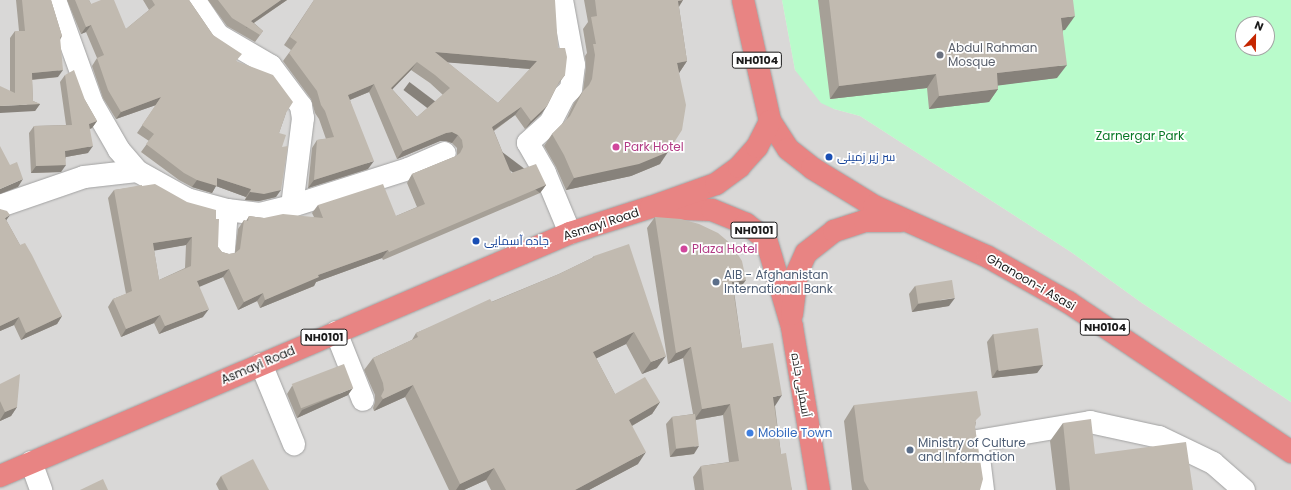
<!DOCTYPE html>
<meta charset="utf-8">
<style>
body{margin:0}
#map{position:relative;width:1291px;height:490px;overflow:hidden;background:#edebdf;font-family:Poppins,Cairo,sans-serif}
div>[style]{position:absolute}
.residential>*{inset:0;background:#d9d8d7}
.park>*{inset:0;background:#b9fbcb}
.roads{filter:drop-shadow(0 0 1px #a2a2a2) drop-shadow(0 0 1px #a2a2a2)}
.minor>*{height:22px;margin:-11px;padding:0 11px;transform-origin:11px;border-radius:11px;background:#fff}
.highway>*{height:22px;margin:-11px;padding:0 11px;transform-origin:11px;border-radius:11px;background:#e88483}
.wall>*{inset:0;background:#a6a097}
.shaded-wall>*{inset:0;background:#87827b;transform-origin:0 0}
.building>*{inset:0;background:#c1bab0;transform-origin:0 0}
.dots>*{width:11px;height:11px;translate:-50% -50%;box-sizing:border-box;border:2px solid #fff;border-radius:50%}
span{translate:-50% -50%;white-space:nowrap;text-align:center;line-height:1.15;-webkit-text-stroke:3.5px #fff;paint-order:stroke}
.shield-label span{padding:1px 3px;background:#fff;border:1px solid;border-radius:3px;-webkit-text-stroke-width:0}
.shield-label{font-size:11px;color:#1b1b1b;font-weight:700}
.worship-label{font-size:12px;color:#5b616d}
.left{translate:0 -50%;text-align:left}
.park-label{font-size:12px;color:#087927}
.hotel-label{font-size:12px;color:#b23c85}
.transit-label{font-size:12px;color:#164399}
.street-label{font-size:12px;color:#1b1b1b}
.service-label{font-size:12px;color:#4e5e75}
.shop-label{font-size:12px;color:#366cbe}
.north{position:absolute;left:1235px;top:16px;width:40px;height:40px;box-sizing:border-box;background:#fff;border:1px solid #a4a4a4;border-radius:50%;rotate:22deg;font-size:11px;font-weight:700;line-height:16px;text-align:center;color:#1b1b1b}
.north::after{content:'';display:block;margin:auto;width:14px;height:18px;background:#c52600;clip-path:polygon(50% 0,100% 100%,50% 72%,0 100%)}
</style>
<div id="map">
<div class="residential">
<i style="clip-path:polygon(0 0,782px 0,795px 70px,834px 109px,860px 116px,1071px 252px,1142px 303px,1291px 402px,1291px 490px,0 490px)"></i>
</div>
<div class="park">
<i style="clip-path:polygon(evenodd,782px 0,1291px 0,1291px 402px,1142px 303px,1071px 252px,860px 116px,834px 109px,821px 103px,795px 70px,782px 0,1243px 24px,1267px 24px,1267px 48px,1243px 48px,1243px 24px)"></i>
</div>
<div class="roads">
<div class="minor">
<i style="left:55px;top:0;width:109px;rotate:70.2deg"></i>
<i style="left:92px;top:103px;width:54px;rotate:60.1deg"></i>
<i style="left:119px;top:150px;width:28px;rotate:49deg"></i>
<i style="left:562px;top:0;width:66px;rotate:79.5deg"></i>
<i style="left:574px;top:65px;width:24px;rotate:97deg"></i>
<i style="left:571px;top:89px;width:10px;rotate:135deg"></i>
<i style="left:564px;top:96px;width:29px;rotate:117deg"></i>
<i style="left:551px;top:122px;width:31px;rotate:138deg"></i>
<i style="left:528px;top:143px;width:34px;rotate:60deg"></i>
<i style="left:545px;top:173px;width:65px;rotate:67.4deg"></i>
<i style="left:195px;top:1px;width:41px;rotate:55.9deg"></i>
<i style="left:218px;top:35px;width:61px;rotate:30.3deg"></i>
<i style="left:271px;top:66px;width:50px;rotate:53.1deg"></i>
<i style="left:301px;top:106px;width:12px;rotate:81deg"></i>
<i style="left:303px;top:118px;width:89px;rotate:97.1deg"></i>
<i style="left:0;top:206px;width:89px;rotate:-19deg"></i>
<i style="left:84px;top:177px;width:53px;rotate:-6.5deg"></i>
<i style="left:137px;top:171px;width:57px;rotate:29.2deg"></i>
<i style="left:187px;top:199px;width:41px;rotate:15.4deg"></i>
<i style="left:227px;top:210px;width:33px;rotate:7deg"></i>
<i style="left:260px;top:214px;width:33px;rotate:-14deg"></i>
<i style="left:292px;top:206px;width:122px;rotate:-17.7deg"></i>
<i style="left:408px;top:169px;width:40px;rotate:-23.4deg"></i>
<i style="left:224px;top:250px;width:40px;rotate:-85.7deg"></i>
<i style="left:336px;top:332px;width:73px;rotate:68.3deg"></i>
<i style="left:261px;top:364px;width:87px;rotate:67.6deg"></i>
<i style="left:31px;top:462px;width:30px;rotate:70deg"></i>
<i style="left:983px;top:490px;width:49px;rotate:-97deg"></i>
<i style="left:977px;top:441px;width:115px;rotate:-9.5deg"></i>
<i style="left:1090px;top:422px;width:71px;rotate:12.3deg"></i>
<i style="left:1159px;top:437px;width:60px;rotate:25.7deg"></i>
<i style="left:1213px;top:463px;width:41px;rotate:41.1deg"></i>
</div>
<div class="highway">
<i style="left:743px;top:0;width:124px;rotate:77.4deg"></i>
<i style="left:770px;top:121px;width:33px;rotate:57deg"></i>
<i style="left:788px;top:149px;width:31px;rotate:38deg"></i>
<i style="left:812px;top:168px;width:73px;rotate:31.5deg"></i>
<i style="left:874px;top:206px;width:125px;rotate:24.1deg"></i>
<i style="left:988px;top:257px;width:92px;rotate:29.4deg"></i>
<i style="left:1068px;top:302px;width:269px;rotate:33.9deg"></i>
<i style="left:662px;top:208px;width:50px;rotate:2.3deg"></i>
<i style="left:712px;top:210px;width:37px;rotate:22deg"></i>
<i style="left:746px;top:224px;width:25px;rotate:37deg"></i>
<i style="left:766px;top:239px;width:92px;rotate:73.5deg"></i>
<i style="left:792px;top:327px;width:165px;rotate:80.6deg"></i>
<i style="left:792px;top:314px;width:41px;rotate:-83deg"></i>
<i style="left:797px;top:273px;width:22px;rotate:-66deg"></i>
<i style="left:806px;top:253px;width:36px;rotate:-38deg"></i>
<i style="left:834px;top:231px;width:33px;rotate:-18deg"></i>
<i style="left:865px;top:221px;width:35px"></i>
<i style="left:0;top:476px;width:620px;rotate:-23.09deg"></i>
<i style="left:570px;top:233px;width:85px;rotate:-17.8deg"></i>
<i style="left:651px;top:207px;width:69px;rotate:-19.5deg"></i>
<i style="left:716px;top:184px;width:29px;rotate:-36deg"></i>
<i style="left:739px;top:167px;width:27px;rotate:-48deg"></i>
<i style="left:757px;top:147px;width:29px;rotate:-63deg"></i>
</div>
</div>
<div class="wall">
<i style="clip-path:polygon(16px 0,51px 0,62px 36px,60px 40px,58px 77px,32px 80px,33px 101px,40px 104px,35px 111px,10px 91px,10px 38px,15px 31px,19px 31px)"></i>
<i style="clip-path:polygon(67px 0,89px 0,91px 4px,126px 29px,149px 10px,143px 0,189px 0,213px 35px,237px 62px,286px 113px,279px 133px,282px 147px,276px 197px,259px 201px,245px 200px,246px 197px,216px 186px,212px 193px,192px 187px,179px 180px,141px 152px,149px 141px,137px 133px,156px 105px,116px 119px,103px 98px,92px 66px,97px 58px,86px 32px,81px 34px)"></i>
<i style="clip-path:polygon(208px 0,287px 0,254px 23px,263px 31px,255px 42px,227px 26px)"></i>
<i style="clip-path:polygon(evenodd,314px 0,558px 48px,565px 75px,557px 86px,547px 106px,541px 114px,525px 129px,515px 115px,494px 131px,511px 173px,546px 185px,540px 193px,383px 260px,382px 258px,316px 282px,314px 286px,260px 308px,257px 301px,238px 310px,223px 277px,199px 286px,203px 317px,159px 334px,154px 323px,121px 337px,108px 307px,113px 299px,126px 294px,108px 198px,114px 190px,142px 186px,216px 219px,218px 247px,222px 252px,229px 254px,235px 253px,238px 229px,244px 220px,246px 221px,249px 216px,264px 218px,314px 217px,312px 213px,318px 205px,396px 216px,417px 207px,407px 183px,412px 174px,456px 156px,457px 155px,457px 148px,452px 143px,446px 141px,440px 141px,397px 159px,369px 92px,350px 100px,368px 169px,308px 188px,312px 148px,317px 140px,326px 139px,319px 119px,315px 113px,311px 99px,283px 61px,291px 50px,284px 45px,314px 0,447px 62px,530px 69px,498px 103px,447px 62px,314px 0,411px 70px,430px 83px,443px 95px,417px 117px,392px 89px,411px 70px,314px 0,186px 245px,185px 268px,159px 280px,154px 250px,186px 245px)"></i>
<i style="clip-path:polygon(584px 0,683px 0,679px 7px,687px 61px,679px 73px,660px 164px,631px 176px,566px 190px,556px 167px,544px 146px,552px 134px,566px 120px,574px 103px,583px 91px,586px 67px,585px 56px,587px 53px,583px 29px,588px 22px)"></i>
<i style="clip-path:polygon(818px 0,1073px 0,1065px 30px,1063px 30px,1057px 78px,998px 85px,998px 89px,989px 102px,929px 109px,927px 88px,830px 99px)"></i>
<i style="clip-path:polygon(65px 75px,85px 100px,97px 121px,92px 128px,90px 129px,88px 153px,66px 157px,61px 172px,31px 173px,29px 133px,34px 126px,66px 125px,60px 82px)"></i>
<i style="clip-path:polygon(0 209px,20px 245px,62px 316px,57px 324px,21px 340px,14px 325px,0 331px)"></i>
<i style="clip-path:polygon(655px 217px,738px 291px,734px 291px,742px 348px,775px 406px,781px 454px,792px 490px,695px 490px,693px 477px,701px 466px,729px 462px,723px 415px,696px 420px,694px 454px,670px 457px,666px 424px,672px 417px,693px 414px,683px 358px,668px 364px,647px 228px)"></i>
<i style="clip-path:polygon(594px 256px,657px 368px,642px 374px,626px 344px,596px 358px,615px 394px,660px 402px,652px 414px,632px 426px,638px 464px,589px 490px,491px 490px,486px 480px,464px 490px,449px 490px,405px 397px,374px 411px,373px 408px,375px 402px,375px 395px,364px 370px,373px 358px,412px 340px,416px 333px,559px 274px,592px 258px)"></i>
<i style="clip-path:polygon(915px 286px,949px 306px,912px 312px,909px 294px)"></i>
<i style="clip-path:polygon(993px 334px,1043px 365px,1037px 373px,992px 378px,987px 342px)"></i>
<i style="clip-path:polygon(0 384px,17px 407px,11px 416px,0 421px)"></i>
<i style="clip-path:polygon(292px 386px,348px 395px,297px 418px,287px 394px)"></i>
<i style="clip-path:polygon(854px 405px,976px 422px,975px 427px,980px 490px,852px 490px,844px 421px)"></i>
<i style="clip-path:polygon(1063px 423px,1095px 454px,1193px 490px,1056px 490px,1050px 441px)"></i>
<i style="clip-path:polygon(221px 476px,269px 490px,219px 490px,216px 484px)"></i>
</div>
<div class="shaded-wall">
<i style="clip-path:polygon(281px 0,287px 0,246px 28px,251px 21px)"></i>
<i style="clip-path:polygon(683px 0,675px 12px,678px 1px)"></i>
<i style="clip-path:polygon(1075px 16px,1065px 30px,1052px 32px,1061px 18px)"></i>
<i style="clip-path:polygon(91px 25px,86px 32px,81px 34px,86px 27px)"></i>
<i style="clip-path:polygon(435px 52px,537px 61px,532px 69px,429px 61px)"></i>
<i style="clip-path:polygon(687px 61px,679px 73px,677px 63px)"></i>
<i style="clip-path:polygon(417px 62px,411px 70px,386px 96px,391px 88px)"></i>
<i style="clip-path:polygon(1067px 65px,1057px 78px,987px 87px,997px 73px)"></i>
<i style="clip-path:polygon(63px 70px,58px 77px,27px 80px,32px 73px)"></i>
<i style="clip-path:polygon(936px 74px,927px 88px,830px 99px,839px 86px)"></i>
<i style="clip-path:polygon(374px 84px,369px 92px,342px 103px,348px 95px)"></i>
<i style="clip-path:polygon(998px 89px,989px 102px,929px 109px,939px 96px)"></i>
<i style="clip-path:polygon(161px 97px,156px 105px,116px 119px,121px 112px)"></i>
<i style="clip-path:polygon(40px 104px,35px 111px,0 113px,0 106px)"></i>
<i style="clip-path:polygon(547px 106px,541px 114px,525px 129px,531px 121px)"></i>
<i style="clip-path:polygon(521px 107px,515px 115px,487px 135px,492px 127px)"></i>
<i style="clip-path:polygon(97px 121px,92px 128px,84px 131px,89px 124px)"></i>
<i style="clip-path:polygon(452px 132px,458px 135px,452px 143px,446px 141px,440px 141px,397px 159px,403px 151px,446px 133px)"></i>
<i style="clip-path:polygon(93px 146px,88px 153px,60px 158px,65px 151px)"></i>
<i style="clip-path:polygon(668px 152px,660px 164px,631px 176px,566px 190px,574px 178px)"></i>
<i style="clip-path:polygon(374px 161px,368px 169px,308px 188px,314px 180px)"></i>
<i style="clip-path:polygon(66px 165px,61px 172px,31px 173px,36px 166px)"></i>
<i style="clip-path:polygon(217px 178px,251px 189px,246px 197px,216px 186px,212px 193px,192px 187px,197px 180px)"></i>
<i style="clip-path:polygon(23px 179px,18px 187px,0 194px,0 189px)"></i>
<i style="left:546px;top:185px;width:10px;height:171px;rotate:127deg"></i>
<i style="clip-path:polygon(281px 190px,276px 197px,259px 201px,245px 200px,250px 192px)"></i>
<i style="clip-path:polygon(10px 215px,5px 222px,5px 218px)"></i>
<i style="clip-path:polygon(192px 237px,186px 245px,147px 252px,153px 243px)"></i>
<i style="clip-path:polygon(388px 250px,382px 258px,316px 282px,314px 286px,260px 308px,265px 300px,318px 275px)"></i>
<i style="clip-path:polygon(229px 269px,223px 277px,192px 290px,197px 281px)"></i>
<i style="clip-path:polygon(746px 280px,738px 291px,724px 292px,732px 282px)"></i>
<i style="clip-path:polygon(263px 293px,257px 301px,238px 310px,244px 302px)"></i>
<i style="clip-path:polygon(955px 298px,949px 306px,912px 312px,918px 304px)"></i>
<i style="clip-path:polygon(209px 309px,203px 317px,159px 334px,165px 326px)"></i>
<i style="clip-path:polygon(160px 315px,154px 323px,121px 337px,126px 329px)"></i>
<i style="clip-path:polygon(62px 316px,57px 324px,21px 340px,26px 333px)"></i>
<i style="clip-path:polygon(19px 317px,14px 325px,0 331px,0 326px)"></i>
<i style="clip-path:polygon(634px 332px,626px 344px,585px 364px,593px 352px)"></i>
<i style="clip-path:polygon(691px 347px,683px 358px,668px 364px,676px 353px)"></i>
<i style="clip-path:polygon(666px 356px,657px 368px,642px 374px,651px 362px)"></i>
<i style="clip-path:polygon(1043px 365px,1037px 373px,992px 378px,997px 370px)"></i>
<i style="clip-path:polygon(413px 385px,405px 397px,374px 411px,383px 399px)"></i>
<i style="clip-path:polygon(353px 388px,348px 395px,297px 418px,302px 410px)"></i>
<i style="clip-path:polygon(782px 395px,775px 406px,765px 408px,773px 397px)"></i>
<i style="clip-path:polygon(660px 402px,652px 414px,621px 432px,629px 420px)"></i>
<i style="clip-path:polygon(730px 404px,723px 415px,694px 420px,702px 409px)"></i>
<i style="clip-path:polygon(17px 407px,11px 416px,0 421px,0 420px,5px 412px)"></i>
<i style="clip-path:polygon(699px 446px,694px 454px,670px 457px,676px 449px)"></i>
<i style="clip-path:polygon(646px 452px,638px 464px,589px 490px,575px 490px)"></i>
<i style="clip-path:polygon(494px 468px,486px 480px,464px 490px,456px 490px,460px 484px)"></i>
</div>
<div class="building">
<i style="clip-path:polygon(22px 0,51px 0,62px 36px,60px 37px,63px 70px,32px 73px,33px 101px,40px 104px,0 106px,0 86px,15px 93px,15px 31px,25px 31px)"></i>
<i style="clip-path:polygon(75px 0,89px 0,91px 4px,101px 0,114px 0,126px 29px,155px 5px,152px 0,189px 0,213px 35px,242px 54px,236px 61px,273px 75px,293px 102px,286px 113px,279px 133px,286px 135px,282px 147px,288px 146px,281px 190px,264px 194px,250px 192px,251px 189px,217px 178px,217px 186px,197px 180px,184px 173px,146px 144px,154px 134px,142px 125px,161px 97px,121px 112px,108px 90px,97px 58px,104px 55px,91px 25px,86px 27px)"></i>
<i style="clip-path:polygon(218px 0,281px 0,251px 21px,263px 31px,260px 35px,232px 18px)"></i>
<i style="clip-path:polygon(evenodd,314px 0,555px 0,558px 48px,565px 48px,567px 57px,565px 75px,559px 82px,547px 106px,531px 121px,521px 107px,492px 127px,511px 173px,536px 164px,546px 185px,389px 252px,388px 250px,318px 275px,319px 277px,265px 300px,263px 293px,244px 302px,229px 269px,197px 281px,209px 309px,165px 326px,160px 315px,126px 329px,113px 299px,132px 291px,114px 190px,142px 185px,142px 186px,155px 184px,187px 202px,216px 210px,216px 219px,219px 219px,218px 247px,222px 252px,229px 254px,235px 253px,240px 249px,244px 220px,248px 221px,249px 216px,264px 218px,283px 214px,323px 218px,318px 205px,383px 184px,396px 216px,425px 204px,412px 174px,456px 156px,460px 153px,463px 147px,462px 140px,458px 135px,452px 132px,446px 133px,403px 151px,374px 84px,348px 95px,374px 161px,314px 180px,317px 140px,334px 137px,325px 111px,321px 105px,317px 91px,289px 53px,297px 42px,290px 37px,314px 0,435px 52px,537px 61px,498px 103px,435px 52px,314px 0,417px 62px,435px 75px,450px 88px,417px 117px,391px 88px,417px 62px,314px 0,192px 237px,191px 266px,159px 280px,153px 243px,192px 237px)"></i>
<i style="clip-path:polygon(595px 0,683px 0,678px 1px,687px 61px,677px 63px,686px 105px,682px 130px,668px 152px,639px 164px,574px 178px,564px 155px,552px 134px,570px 116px,583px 91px,589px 85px,592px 79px,595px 55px,593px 44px,596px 44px,591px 17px,597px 16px)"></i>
<i style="clip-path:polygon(829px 0,1073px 0,1075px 16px,1061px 18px,1067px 65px,997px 73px,998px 89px,939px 96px,936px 74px,839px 86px)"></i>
<i style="clip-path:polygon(74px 70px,85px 100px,97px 121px,89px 124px,93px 146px,65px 151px,66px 165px,36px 166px,34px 126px,72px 125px,65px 75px)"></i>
<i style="clip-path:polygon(0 146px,10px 165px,17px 162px,23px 179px,0 189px)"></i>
<i style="clip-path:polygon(0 209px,7px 211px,10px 215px,5px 218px,20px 245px,25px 243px,32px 255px,62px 316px,26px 333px,19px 317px,0 326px)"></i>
<i style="clip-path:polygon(655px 217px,681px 219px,699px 224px,718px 233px,731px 244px,742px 261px,746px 280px,732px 282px,742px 348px,773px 343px,782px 395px,773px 397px,781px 454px,786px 453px,792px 490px,704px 490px,701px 466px,739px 461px,730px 404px,702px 409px,691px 347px,676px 353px)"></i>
<i style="clip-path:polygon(629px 244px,666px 356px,651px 362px,634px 332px,593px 352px,615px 394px,645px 377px,660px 402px,629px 420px,646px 452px,575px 490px,506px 490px,494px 468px,460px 484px,413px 385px,383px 399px,381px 396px,384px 390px,383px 383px,373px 358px,418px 337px,416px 333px,490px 299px,492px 302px,559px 274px,594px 257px,594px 256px)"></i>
<i style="left:952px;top:280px;width:18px;height:37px;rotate:81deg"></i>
<i style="left:1038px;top:328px;width:37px;height:45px;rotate:82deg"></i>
<i style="left:344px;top:364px;width:26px;height:56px;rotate:69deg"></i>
<i style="clip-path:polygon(20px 374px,17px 407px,5px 412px,0 401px,0 384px)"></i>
<i style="clip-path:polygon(977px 391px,981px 415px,976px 420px,975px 427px,983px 479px,980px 490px,869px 490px,864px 481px,854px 405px)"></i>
<i style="left:695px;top:414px;width:32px;height:23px;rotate:83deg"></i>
<i style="clip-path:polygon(1091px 419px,1095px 454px,1186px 442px,1193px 490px,1070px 490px,1063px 423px)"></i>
<i style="clip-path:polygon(253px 459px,269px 490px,228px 490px,221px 476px)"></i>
<i style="clip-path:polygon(103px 479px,108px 490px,80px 490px)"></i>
</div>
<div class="dots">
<i style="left:940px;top:55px;background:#6b7280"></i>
<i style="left:616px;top:147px;background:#d1479c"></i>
<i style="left:829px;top:157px;background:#1a4fb4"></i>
<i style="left:476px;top:241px;background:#1a4fb4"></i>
<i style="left:684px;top:249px;background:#d1479c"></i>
<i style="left:716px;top:282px;background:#5c6f8a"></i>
<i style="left:750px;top:433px;background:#3f7fe0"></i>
<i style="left:910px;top:450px;background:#5c6f8a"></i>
</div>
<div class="shield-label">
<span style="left:757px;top:60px">NH0104</span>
<span style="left:754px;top:230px">NH0101</span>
<span style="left:1105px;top:327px">NH0104</span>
<span style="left:324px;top:337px">NH0101</span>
</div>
<div class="worship-label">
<span class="left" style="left:948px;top:55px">Abdul Rahman<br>Mosque</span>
</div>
<div class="park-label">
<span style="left:1140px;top:136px">Zarnergar Park</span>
</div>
<div class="hotel-label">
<span class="left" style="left:624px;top:147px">Park Hotel</span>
<span class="left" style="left:692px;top:249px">Plaza Hotel</span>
</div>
<div class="transit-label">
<span class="left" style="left:837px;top:157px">سر زیر زمینی</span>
<span class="left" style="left:484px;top:241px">جاده آسمایی</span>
</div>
<div class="street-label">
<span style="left:601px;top:224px;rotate:-18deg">Asmayi Road</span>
<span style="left:1031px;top:282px;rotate:30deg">Ghanoon-i Asasi</span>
<span style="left:258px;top:365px;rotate:-23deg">Asmayi Road</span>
<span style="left:801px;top:385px;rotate:80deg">آسمایی جاده</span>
</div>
<div class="service-label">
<span class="left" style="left:724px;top:282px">AIB - Afghanistan<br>International Bank</span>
<span class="left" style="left:918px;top:450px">Ministry of Culture<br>and Information</span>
</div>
<div class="shop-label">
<span class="left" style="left:758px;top:433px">Mobile Town</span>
</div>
<div class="north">N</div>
</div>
